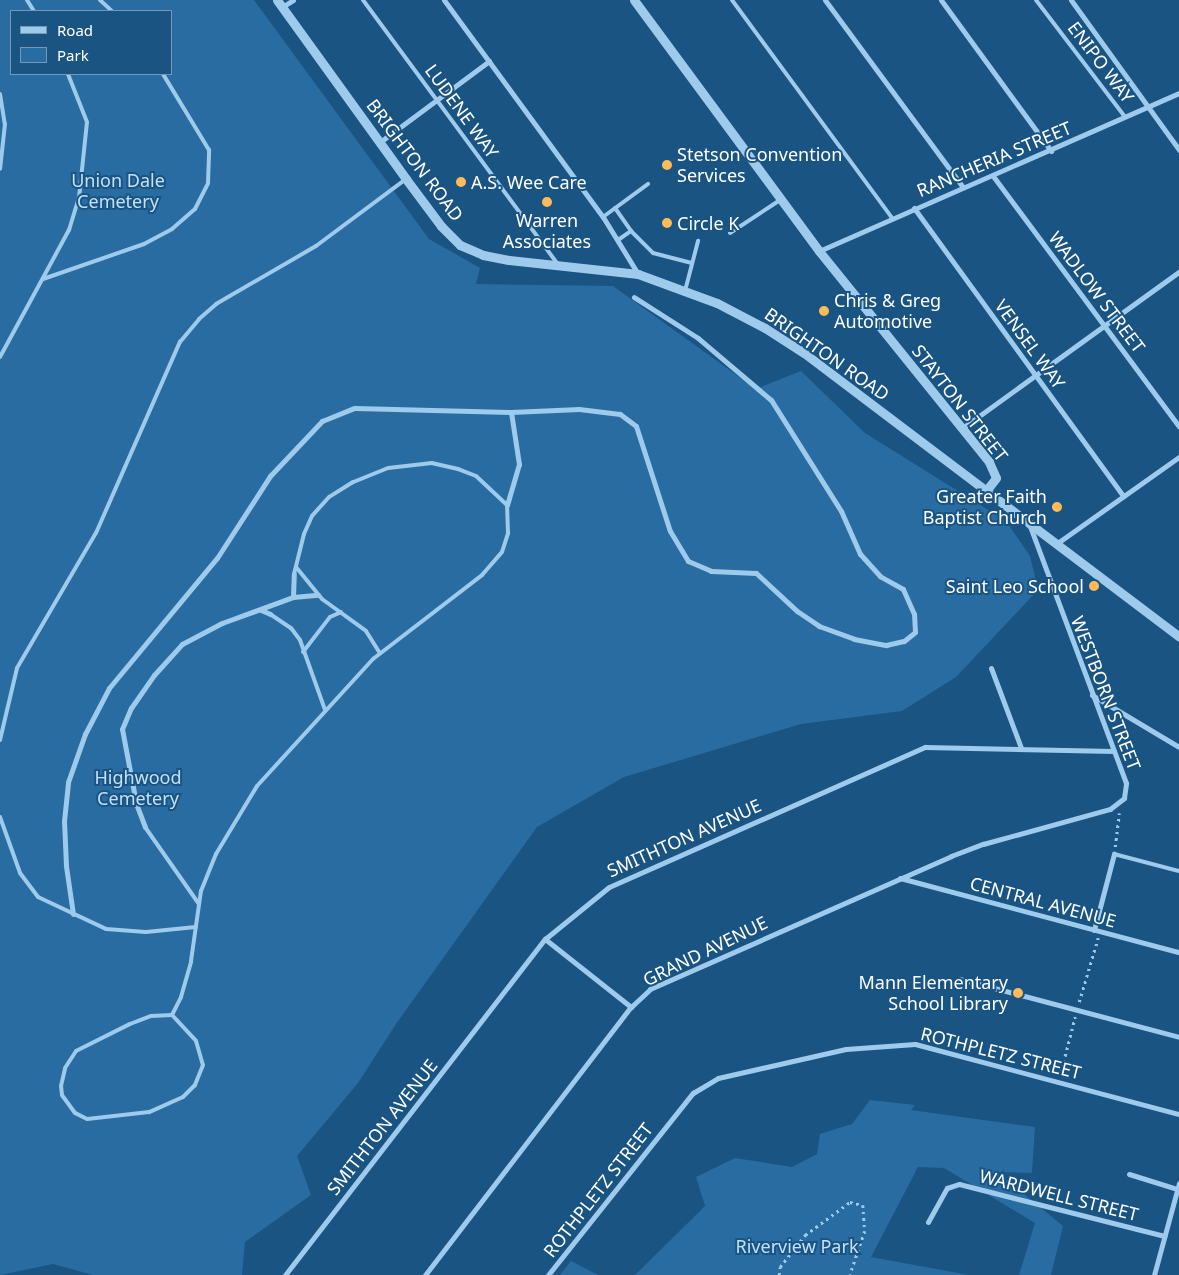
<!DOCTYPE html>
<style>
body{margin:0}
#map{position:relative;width:1179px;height:1275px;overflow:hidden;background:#195483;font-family:"Noto Sans",sans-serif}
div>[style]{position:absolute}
.green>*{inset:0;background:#286ca1}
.path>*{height:2.5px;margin-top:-1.25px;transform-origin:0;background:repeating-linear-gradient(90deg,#9ecaec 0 2.5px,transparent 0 6.5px)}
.service>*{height:4px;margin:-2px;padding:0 2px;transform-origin:2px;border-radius:2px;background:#9ecaec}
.minor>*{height:5px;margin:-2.5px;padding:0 2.5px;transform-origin:2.5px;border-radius:2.5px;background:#9ecaec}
.tertiary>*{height:9px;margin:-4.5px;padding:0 4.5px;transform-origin:4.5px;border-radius:4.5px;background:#9ecaec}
.dots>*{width:14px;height:14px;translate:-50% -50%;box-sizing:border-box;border:2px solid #195483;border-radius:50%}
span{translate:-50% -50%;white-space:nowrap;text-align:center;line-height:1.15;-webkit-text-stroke:4px #195483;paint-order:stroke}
.street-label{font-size:18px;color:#fff}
.poi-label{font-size:18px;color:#fff}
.left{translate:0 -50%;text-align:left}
.right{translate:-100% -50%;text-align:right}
.park-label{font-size:18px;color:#c3e1f9}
.legend{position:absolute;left:10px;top:10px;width:162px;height:65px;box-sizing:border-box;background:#195483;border:1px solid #7598b5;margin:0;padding:6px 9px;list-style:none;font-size:15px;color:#fff}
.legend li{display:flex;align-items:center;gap:10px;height:25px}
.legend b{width:25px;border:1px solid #7598b5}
</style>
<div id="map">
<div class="green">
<i style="clip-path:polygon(evenodd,0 0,254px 0,429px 239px,480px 268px,476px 284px,613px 286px,756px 389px,801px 371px,865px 433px,1006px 521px,1030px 556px,1038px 590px,956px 677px,902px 711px,801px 724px,624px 777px,537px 827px,396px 1024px,358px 1083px,297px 1156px,311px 1195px,245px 1242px,242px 1275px,93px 1275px,53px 1264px,0 1275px,0 0,11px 11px,171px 11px,171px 74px,11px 74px,11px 11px)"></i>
<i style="clip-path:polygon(870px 1100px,915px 1105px,911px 1110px,1035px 1127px,1032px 1173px,997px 1172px,1063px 1226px,1051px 1275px,1019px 1275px,1035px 1223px,944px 1168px,918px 1167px,871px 1257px,969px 1275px,635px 1275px,705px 1206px,696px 1177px,735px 1158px,792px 1167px,817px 1154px,820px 1134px,852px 1124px)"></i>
<i style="clip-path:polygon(571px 1261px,598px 1275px,560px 1275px)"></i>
</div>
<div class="path">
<i style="left:1115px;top:847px;width:34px;rotate:-83deg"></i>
<i style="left:1079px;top:1002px;width:67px;rotate:-73.5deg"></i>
<i style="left:1060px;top:1075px;width:60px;rotate:-75.5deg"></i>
<i style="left:779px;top:1275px;width:8px;rotate:-83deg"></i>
<i style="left:780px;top:1267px;width:41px;rotate:-52deg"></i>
<i style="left:805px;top:1235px;width:56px;rotate:-36.3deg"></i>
<i style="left:850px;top:1202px;width:13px;rotate:13deg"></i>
<i style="left:863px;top:1205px;width:26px;rotate:86deg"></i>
<i style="left:865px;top:1231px;width:46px;rotate:108.8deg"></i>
</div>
<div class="service">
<i style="left:27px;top:0;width:13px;rotate:58deg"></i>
<i style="left:100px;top:0;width:16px;rotate:43deg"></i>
<i style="left:363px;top:0;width:327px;rotate:53.6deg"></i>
<i style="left:732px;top:0;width:270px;rotate:53.7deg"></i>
<i style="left:1036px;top:0;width:147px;rotate:52.7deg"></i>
<i style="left:0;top:94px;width:30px;rotate:81deg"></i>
<i style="left:5px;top:124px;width:45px;rotate:96.3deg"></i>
<i style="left:615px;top:208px;width:28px;rotate:55deg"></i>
<i style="left:603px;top:217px;width:56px;rotate:-36.3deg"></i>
<i style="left:730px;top:233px;width:60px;rotate:-33.4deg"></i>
<i style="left:618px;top:240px;width:16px;rotate:-35deg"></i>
<i style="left:631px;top:231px;width:31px;rotate:45deg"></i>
<i style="left:653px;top:253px;width:40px;rotate:14.4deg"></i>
<i style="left:43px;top:279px;width:107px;rotate:-19.1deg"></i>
<i style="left:144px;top:244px;width:32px;rotate:-28deg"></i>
<i style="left:172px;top:229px;width:30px;rotate:-41deg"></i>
<i style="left:195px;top:209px;width:29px;rotate:-63deg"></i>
<i style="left:208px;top:183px;width:33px;rotate:-88deg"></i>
<i style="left:209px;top:150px;width:89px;rotate:-121.2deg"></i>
<i style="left:685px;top:291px;width:52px;rotate:-75.4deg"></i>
<i style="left:0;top:357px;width:145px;rotate:-61.5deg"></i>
<i style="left:69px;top:230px;width:34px;rotate:-73deg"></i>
<i style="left:79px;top:198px;width:76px;rotate:-84deg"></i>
<i style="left:87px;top:122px;width:52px;rotate:-111.6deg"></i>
<i style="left:296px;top:567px;width:41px;rotate:50.9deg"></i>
<i style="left:322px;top:599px;width:54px;rotate:36deg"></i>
<i style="left:366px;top:631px;width:26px;rotate:58deg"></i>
<i style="left:270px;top:614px;width:25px;rotate:34deg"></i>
<i style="left:291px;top:628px;width:15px;rotate:53deg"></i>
<i style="left:300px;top:640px;width:74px;rotate:70.3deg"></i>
<i style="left:303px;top:652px;width:44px;rotate:-52.4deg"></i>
<i style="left:330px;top:617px;width:12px;rotate:-24deg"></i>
<i style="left:0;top:740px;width:74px;rotate:-76.7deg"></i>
<i style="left:17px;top:668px;width:156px;rotate:-59.7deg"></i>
<i style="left:96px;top:533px;width:209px;rotate:-66.3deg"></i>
<i style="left:180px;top:342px;width:30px;rotate:-50deg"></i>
<i style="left:199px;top:319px;width:23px;rotate:-41deg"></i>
<i style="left:216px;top:304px;width:116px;rotate:-30.1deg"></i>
<i style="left:316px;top:246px;width:112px;rotate:-36.7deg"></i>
<i style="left:0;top:817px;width:59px;rotate:70.3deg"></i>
<i style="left:20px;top:873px;width:30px;rotate:53deg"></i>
<i style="left:38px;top:897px;width:75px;rotate:25.2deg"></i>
<i style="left:106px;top:929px;width:40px;rotate:4.3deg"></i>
<i style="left:146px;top:932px;width:50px;rotate:-5.7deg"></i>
<i style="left:145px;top:827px;width:94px;rotate:55deg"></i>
<i style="left:1114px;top:854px;width:67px;rotate:14.7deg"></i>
<i style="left:172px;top:1015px;width:20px;rotate:-63deg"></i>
<i style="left:181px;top:997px;width:37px;rotate:-74deg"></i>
<i style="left:191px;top:961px;width:71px;rotate:-81.9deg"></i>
<i style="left:201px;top:891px;width:40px;rotate:-68deg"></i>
<i style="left:216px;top:854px;width:79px;rotate:-58.9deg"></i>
<i style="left:257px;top:786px;width:172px;rotate:-47.6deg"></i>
<i style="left:373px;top:659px;width:138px;rotate:-37.6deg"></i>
<i style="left:482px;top:575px;width:30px;rotate:-49deg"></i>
<i style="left:502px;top:552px;width:20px;rotate:-72deg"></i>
<i style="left:508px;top:533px;width:28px;rotate:-92deg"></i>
<i style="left:507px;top:505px;width:42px;rotate:-136.9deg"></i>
<i style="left:476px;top:476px;width:19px;rotate:-159deg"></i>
<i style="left:458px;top:469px;width:27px;rotate:-167deg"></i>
<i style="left:432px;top:463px;width:44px;rotate:173.5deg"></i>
<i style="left:388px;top:468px;width:38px;rotate:158deg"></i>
<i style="left:353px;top:482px;width:28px;rotate:148deg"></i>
<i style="left:329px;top:497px;width:25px;rotate:132deg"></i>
<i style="left:312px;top:516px;width:20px;rotate:114deg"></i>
<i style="left:304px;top:534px;width:41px;rotate:104deg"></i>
<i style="left:172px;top:1015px;width:35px;rotate:47deg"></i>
<i style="left:196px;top:1041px;width:25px;rotate:74deg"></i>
<i style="left:203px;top:1065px;width:22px;rotate:112deg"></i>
<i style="left:195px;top:1085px;width:17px;rotate:135deg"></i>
<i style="left:183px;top:1097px;width:37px;rotate:156deg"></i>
<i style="left:149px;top:1112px;width:62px;rotate:173.6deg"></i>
<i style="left:87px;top:1119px;width:13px;rotate:-153deg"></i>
<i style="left:75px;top:1113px;width:22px;rotate:-126deg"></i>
<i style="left:62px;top:1095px;width:9px;rotate:-96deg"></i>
<i style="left:61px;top:1086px;width:18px;rotate:-77deg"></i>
<i style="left:65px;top:1068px;width:20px;rotate:-57deg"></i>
<i style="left:76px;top:1051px;width:60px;rotate:-26.6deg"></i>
<i style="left:130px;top:1024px;width:22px;rotate:-21deg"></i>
<i style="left:151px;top:1016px;width:21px;rotate:-3deg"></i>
</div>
<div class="minor">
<i style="left:444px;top:0;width:269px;rotate:53.8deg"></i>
<i style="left:603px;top:217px;width:67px;rotate:58.4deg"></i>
<i style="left:825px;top:0;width:231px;rotate:53.6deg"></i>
<i style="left:941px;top:0;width:187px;rotate:53.9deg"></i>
<i style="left:1071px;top:0;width:185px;rotate:54.2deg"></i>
<i style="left:282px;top:7px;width:13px;rotate:-32deg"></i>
<i style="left:380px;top:142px;width:136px;rotate:-36.6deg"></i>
<i style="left:993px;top:176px;width:312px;rotate:53.4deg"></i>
<i style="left:914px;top:208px;width:356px;rotate:54deg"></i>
<i style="left:819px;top:251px;width:393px;rotate:-23.7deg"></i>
<i style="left:511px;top:412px;width:68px;rotate:-2.5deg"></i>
<i style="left:579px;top:409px;width:41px;rotate:7deg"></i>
<i style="left:620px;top:414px;width:20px;rotate:37deg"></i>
<i style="left:636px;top:426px;width:110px;rotate:72.1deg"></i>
<i style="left:670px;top:531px;width:35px;rotate:59deg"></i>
<i style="left:688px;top:561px;width:25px;rotate:23deg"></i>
<i style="left:711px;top:571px;width:45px;rotate:2.5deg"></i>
<i style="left:756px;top:573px;width:56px;rotate:42.8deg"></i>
<i style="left:797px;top:611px;width:27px;rotate:34deg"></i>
<i style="left:819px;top:626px;width:37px;rotate:20deg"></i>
<i style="left:854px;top:639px;width:33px;rotate:11deg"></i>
<i style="left:886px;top:645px;width:18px;rotate:-13deg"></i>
<i style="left:904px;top:641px;width:14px;rotate:-39deg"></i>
<i style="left:915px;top:632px;width:18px;rotate:-93deg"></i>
<i style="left:914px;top:614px;width:27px;rotate:-114deg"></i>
<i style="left:903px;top:589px;width:26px;rotate:-151deg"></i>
<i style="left:880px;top:576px;width:30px;rotate:-132deg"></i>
<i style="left:860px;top:554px;width:47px;rotate:-113.8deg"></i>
<i style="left:841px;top:511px;width:131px;rotate:-122.2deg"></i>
<i style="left:771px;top:400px;width:96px;rotate:-139.7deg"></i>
<i style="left:698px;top:338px;width:76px;rotate:-147.4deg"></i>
<i style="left:961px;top:429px;width:269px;rotate:-35.8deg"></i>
<i style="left:1056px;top:544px;width:151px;rotate:-35.3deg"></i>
<i style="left:293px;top:597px;width:23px;rotate:-88deg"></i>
<i style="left:261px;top:610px;width:10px;rotate:24deg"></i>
<i style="left:991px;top:668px;width:85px;rotate:69.4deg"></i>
<i style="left:1092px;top:695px;width:101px;rotate:30.9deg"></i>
<i style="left:145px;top:827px;width:26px;rotate:-111deg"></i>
<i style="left:136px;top:803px;width:75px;rotate:-100.7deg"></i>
<i style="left:122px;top:729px;width:23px;rotate:-67deg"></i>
<i style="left:131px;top:708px;width:40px;rotate:-55.1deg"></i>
<i style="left:154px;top:675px;width:42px;rotate:-47.9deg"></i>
<i style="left:182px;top:644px;width:45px;rotate:-27.7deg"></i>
<i style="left:222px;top:623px;width:76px;rotate:-20.1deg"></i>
<i style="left:293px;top:597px;width:25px;rotate:-5deg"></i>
<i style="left:900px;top:878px;width:289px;rotate:14.9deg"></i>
<i style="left:73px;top:914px;width:49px;rotate:-98.3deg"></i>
<i style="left:66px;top:866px;width:45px;rotate:-92.5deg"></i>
<i style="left:64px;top:821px;width:39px;rotate:-84deg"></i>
<i style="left:68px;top:782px;width:51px;rotate:-70.5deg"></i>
<i style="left:85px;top:734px;width:52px;rotate:-62.4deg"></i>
<i style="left:109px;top:688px;width:169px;rotate:-50.3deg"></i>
<i style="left:217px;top:558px;width:98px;rotate:-57.1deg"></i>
<i style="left:270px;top:476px;width:76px;rotate:-46.6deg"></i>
<i style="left:322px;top:421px;width:35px;rotate:-22deg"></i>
<i style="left:355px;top:408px;width:156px;rotate:1.5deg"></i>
<i style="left:511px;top:412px;width:53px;rotate:81.3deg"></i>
<i style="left:519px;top:464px;width:43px;rotate:106.3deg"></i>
<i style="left:1094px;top:930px;width:79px;rotate:-75.3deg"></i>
<i style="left:545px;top:939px;width:110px;rotate:38.3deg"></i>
<i style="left:960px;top:979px;width:227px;rotate:14.8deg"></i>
<i style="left:1129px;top:1174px;width:50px;rotate:17.4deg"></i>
<i style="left:928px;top:1222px;width:39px;rotate:-61deg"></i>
<i style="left:947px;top:1188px;width:13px;rotate:-18deg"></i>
<i style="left:959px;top:1184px;width:212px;rotate:14.2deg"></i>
<i style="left:285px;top:1275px;width:425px;rotate:-52.3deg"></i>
<i style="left:545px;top:939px;width:82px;rotate:-39.1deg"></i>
<i style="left:609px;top:887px;width:346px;rotate:-23.9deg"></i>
<i style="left:925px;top:747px;width:189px;rotate:1.2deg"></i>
<i style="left:425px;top:1275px;width:338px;rotate:-52.5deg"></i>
<i style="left:631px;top:1007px;width:26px;rotate:-43deg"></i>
<i style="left:650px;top:989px;width:329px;rotate:-23.8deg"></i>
<i style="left:951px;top:856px;width:34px;rotate:-21deg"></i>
<i style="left:983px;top:844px;width:132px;rotate:-15.4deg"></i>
<i style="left:1110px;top:809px;width:18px;rotate:-38deg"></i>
<i style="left:1124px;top:798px;width:15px;rotate:-82deg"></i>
<i style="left:1126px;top:783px;width:274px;rotate:-110.5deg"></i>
<i style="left:548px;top:1275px;width:233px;rotate:-51.5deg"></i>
<i style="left:693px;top:1093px;width:29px;rotate:-31deg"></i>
<i style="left:718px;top:1078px;width:131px;rotate:-12.8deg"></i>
<i style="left:846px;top:1049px;width:69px;rotate:-4.1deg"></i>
<i style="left:915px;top:1044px;width:273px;rotate:14.9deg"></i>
<i style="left:1154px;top:1275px;width:95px;rotate:-74.8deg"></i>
</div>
<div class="tertiary">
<i style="left:277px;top:0;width:221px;rotate:54.2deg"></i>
<i style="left:406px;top:179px;width:59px;rotate:53.3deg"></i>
<i style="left:441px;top:226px;width:27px;rotate:45deg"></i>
<i style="left:460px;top:245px;width:25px;rotate:23deg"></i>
<i style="left:483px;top:255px;width:26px;rotate:11deg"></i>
<i style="left:509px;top:260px;width:130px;rotate:6.2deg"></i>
<i style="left:638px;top:274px;width:84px;rotate:20.2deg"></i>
<i style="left:717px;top:303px;width:54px;rotate:27.5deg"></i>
<i style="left:765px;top:328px;width:46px;rotate:32.7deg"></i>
<i style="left:804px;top:353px;width:470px;rotate:37.1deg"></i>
<i style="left:634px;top:0;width:312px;rotate:53.6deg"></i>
<i style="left:819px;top:251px;width:271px;rotate:51.1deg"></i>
<i style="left:989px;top:462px;width:17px;rotate:66deg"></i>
<i style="left:996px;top:478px;width:16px;rotate:128deg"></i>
</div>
<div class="dots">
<i style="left:667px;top:165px;background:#ffbb58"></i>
<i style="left:461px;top:182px;background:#ffbb58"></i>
<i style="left:547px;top:202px;background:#ffbb58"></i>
<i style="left:667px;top:223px;background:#ffbb58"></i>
<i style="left:824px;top:311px;background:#ffbb58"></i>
<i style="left:1057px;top:507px;background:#ffbb58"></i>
<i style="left:1094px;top:586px;background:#ffbb58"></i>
<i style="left:1018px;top:993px;background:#ffbb58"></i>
</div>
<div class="street-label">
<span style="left:1101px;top:62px;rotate:53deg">ENIPO WAY</span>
<span style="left:462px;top:111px;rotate:54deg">LUDENE WAY</span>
<span style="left:994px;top:159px;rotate:-23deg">RANCHERIA STREET</span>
<span style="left:415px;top:160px;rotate:53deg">BRIGHTON ROAD</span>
<span style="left:1097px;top:292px;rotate:53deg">WADLOW STREET</span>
<span style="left:1030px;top:344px;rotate:54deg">VENSEL WAY</span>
<span style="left:827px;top:354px;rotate:35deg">BRIGHTON ROAD</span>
<span style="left:960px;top:403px;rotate:52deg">STAYTON STREET</span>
<span style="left:1106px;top:693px;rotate:69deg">WESTBORN STREET</span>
<span style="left:684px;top:838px;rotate:-24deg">SMITHTON AVENUE</span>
<span style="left:1043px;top:902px;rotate:15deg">CENTRAL AVENUE</span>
<span style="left:705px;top:951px;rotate:-26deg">GRAND AVENUE</span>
<span style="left:1001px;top:1053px;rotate:14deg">ROTHPLETZ STREET</span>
<span style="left:382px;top:1127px;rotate:-52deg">SMITHTON AVENUE</span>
<span style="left:598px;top:1190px;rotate:-52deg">ROTHPLETZ STREET</span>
<span style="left:1059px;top:1195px;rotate:14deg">WARDWELL STREET</span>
</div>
<div class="poi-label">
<span class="left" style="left:677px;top:165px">Stetson Convention<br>Services</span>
<span class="left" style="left:471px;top:182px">A.S. Wee Care</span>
<span style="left:547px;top:231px">Warren<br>Associates</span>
<span class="left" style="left:677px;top:223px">Circle K</span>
<span class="left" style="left:834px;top:311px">Chris &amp; Greg<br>Automotive</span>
<span class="right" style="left:1047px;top:507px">Greater Faith<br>Baptist Church</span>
<span class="right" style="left:1084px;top:586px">Saint Leo School</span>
<span class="right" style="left:1008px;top:993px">Mann Elementary<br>School Library</span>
</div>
<div class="park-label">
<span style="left:118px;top:191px">Union Dale<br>Cemetery</span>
<span style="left:138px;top:788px">Highwood<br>Cemetery</span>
<span style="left:797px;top:1246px">Riverview Park</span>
</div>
<ul class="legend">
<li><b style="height:6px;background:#9ecaec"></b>Road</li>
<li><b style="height:14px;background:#286ca1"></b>Park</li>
</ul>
</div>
